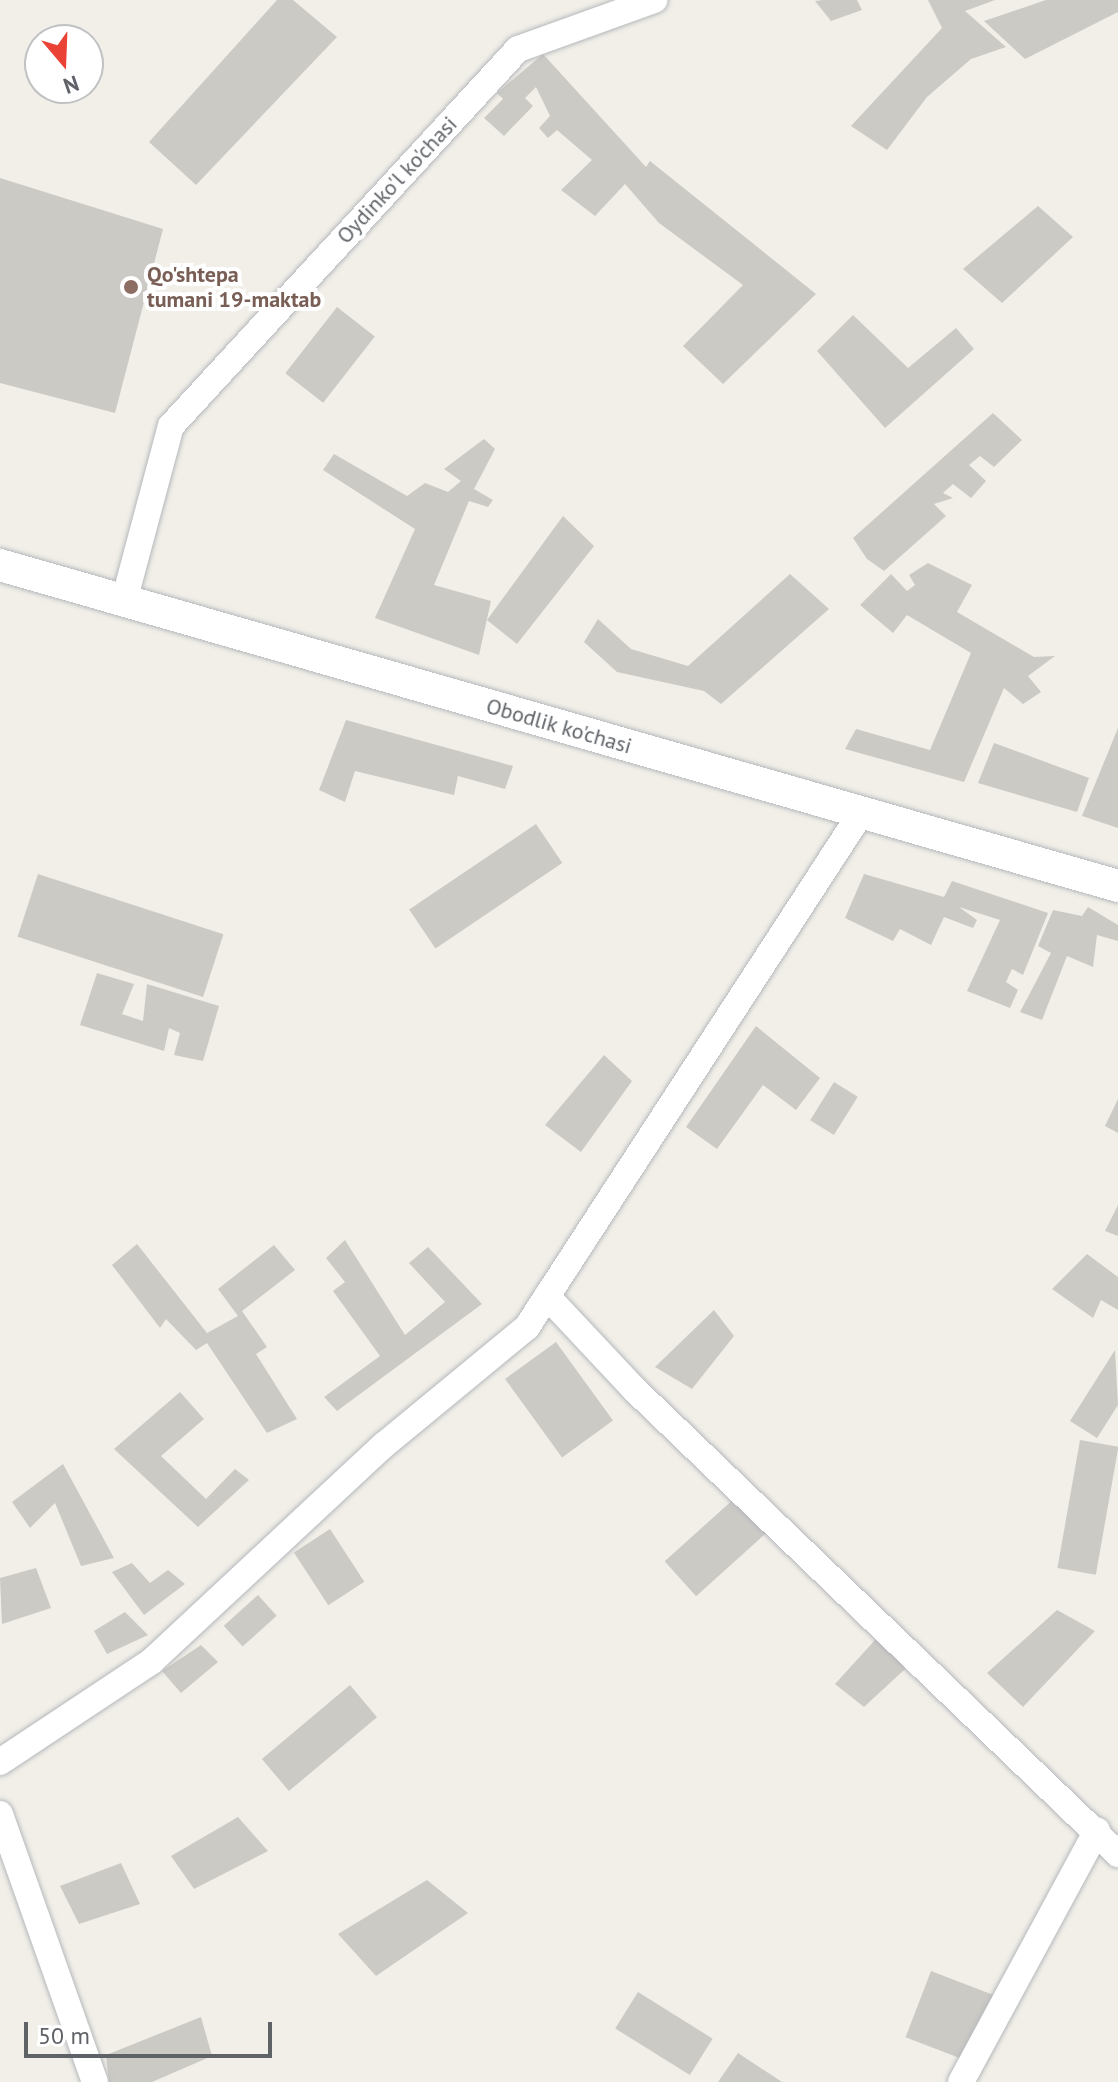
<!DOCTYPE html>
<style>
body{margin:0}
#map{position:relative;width:1118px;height:2082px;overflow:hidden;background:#f1efe8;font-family:"PT Sans",sans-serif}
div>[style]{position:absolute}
.building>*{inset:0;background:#cccac5;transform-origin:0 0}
.roads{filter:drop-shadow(0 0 2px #b5b8bc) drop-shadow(0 0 2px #b5b8bc)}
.minor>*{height:26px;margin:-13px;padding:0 13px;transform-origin:13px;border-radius:13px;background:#fff}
.tertiary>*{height:32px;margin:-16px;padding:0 16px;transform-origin:16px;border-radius:16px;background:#fff}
.dots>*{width:22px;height:22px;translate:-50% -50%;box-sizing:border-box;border:4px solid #fff;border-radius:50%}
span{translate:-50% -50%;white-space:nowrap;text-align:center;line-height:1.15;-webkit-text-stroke:8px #fff;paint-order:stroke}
.street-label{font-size:22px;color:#5f6368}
.education-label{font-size:22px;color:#785e54;font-weight:700}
.left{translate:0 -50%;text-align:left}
.north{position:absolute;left:24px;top:24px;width:80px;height:80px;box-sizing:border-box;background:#fff;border:2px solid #bfc1c3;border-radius:50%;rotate:161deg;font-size:22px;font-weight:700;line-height:32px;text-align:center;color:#5f6368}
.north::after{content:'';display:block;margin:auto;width:28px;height:36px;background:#ea4335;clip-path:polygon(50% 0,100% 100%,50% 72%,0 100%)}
.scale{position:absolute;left:24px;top:2022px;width:248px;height:36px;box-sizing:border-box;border:4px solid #5f6368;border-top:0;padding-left:10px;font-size:24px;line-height:28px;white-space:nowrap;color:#5f6368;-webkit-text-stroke:6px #fff;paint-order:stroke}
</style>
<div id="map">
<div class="building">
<i style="clip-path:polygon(277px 0,293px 0,337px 37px,196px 185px,149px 142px)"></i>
<i style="clip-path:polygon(823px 0,857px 0,862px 10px,831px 21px,815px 1px)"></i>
<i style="clip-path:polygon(928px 0,995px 0,965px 11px,1006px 47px,971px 59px,927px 97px,887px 150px,851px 126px,942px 28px)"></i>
<i style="clip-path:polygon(1046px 0,1118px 0,1118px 12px,1025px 59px,984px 21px)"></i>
<i style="clip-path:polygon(543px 54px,646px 167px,650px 161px,816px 294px,723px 384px,683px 346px,743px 285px,659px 223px,625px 184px,595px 216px,561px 190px,592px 160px,557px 130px,548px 138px,539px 128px,550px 116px,536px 87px,525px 98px,533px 106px,504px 136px,484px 118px,503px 99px,497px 93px)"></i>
<i style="clip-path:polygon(0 178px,163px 229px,115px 413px,0 383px)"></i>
<i style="clip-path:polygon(1038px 206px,1073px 237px,1002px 303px,963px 269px)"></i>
<i style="left:337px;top:307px;width:48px;height:84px;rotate:38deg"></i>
<i style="clip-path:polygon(853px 315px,908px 368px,956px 328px,974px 349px,885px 428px,817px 351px)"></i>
<i style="clip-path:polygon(993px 413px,1022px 440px,994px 467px,980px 456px,969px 465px,986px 481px,971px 498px,953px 484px,943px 493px,953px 498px,934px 504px,946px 516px,884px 571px,867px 559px,853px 538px)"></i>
<i style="clip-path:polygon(484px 439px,495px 449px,474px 489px,493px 500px,488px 507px,469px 501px,434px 585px,491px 601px,479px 655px,375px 618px,415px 529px,323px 470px,334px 454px,407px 496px,425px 483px,448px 492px,461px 481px,444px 469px)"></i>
<i style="clip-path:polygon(563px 516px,594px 546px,517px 644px,487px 620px)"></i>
<i style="clip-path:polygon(928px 563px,972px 585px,957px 612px,1034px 657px,1055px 656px,1028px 676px,1041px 692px,1023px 704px,1004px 688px,964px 782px,845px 749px,856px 729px,930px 750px,971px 653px,907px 615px,893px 633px,860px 605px,891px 574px,907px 591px,915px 585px,909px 575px)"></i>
<i style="clip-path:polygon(790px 574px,829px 609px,721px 704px,704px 691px,617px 672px,584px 642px,598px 619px,631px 649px,688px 666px)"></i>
<i style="clip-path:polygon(346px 720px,513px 766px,505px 789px,458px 776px,454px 795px,355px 771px,345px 802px,319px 790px)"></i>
<i style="clip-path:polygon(1118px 728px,1118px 828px,1082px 816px)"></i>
<i style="clip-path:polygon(994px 743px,1089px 778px,1077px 812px,978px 783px)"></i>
<i style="left:536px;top:824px;width:47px;height:153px;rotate:56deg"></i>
<i style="left:38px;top:874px;width:195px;height:66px;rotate:18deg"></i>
<i style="clip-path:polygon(864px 874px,944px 897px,952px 881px,1048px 913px,1023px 975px,1012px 969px,1006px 982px,1018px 990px,1010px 1008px,967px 991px,1000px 920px,959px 907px,977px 920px,973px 928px,944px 917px,931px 945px,900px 929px,893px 941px,845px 918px)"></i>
<i style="clip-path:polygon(1088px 907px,1118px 925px,1118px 941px,1097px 935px,1093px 967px,1067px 956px,1042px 1020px,1020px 1012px,1051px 953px,1038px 946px,1053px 910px,1082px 916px)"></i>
<i style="clip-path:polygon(97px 973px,134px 984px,122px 1014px,143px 1021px,147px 984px,219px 1006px,203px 1061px,174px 1055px,180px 1033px,169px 1028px,164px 1051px,80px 1025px)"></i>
<i style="clip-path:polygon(756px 1026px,820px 1078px,796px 1110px,763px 1085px,717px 1149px,686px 1127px)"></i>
<i style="clip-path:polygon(604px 1055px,632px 1081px,581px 1152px,545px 1125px)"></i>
<i style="left:834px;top:1082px;width:28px;height:45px;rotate:32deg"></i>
<i style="clip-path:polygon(1118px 1099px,1118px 1133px,1105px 1126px)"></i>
<i style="clip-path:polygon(1118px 1205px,1118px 1236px,1105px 1231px)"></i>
<i style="clip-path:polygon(345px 1240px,405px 1335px,445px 1302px,409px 1263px,428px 1247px,482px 1304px,337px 1411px,324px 1397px,380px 1356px,333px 1291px,345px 1282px,326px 1258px)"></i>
<i style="clip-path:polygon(137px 1244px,207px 1333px,238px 1316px,218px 1289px,274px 1245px,295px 1270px,242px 1311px,267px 1347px,256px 1354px,297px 1419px,267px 1433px,207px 1343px,196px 1350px,166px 1319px,160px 1328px,112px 1265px)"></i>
<i style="clip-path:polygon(1087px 1254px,1118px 1277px,1118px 1310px,1101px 1300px,1093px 1318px,1052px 1289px)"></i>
<i style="clip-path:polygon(714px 1310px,734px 1336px,692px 1389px,655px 1367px)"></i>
<i style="left:556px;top:1342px;width:97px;height:63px;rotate:54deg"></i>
<i style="clip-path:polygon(1115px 1350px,1118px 1405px,1097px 1438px,1070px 1421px)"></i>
<i style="clip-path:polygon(180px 1392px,204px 1419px,161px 1456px,206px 1499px,235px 1469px,249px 1480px,198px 1527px,114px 1449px)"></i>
<i style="left:1080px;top:1440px;width:39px;height:130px;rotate:10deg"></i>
<i style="clip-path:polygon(63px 1464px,114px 1558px,81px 1566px,55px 1503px,30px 1528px,12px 1502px)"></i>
<i style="left:736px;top:1497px;width:47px;height:96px;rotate:48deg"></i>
<i style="left:330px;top:1529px;width:63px;height:43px;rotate:57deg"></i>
<i style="clip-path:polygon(132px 1563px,150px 1583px,168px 1570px,185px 1584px,144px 1615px,112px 1572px)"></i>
<i style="clip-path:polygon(36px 1568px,51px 1608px,2px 1624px,0 1578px)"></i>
<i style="left:258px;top:1595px;width:28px;height:46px;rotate:48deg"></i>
<i style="clip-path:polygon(1057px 1610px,1095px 1631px,1023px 1707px,987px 1673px)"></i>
<i style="clip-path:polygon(125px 1612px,148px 1635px,107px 1654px,94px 1631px)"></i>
<i style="clip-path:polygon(885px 1629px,917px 1658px,864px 1707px,835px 1684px)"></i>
<i style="clip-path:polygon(201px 1645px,218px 1662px,181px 1693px,162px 1671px)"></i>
<i style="left:350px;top:1685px;width:42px;height:115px;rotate:50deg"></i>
<i style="clip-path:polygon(238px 1817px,268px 1851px,194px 1889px,171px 1856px)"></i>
<i style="clip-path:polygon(121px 1863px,140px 1904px,79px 1924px,60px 1886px)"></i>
<i style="clip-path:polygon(427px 1880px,468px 1913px,376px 1976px,338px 1934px)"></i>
<i style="left:931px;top:1971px;width:69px;height:71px;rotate:21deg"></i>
<i style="left:638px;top:1992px;width:88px;height:43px;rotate:32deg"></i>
<i style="clip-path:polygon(201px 2017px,212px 2056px,152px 2082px,109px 2082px,106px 2055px)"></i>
<i style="clip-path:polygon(738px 2053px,782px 2082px,718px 2082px)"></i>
</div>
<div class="roads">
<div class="minor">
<i style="left:124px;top:601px;width:181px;rotate:-75deg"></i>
<i style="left:171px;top:426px;width:512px;rotate:-47.37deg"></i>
<i style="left:518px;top:49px;width:145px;rotate:-19.8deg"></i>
<i style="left:547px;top:1296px;width:129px;rotate:46.9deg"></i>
<i style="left:635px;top:1390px;width:670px;rotate:43.85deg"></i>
<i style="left:0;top:1762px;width:182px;rotate:-33.6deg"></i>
<i style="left:152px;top:1661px;width:317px;rotate:-43deg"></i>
<i style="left:384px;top:1445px;width:185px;rotate:-39.5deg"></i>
<i style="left:527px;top:1327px;width:613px;rotate:-56.98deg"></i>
<i style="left:0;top:1814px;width:284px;rotate:70.5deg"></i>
<i style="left:961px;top:2082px;width:286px;rotate:-61.6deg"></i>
</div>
<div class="tertiary">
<i style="left:0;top:565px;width:1163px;rotate:16.02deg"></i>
</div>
</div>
<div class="dots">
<i style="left:131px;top:287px;background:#8d6e63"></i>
</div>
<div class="street-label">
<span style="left:397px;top:180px;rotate:-47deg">Oydinko'l ko'chasi</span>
<span style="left:559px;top:726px;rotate:16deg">Obodlik ko'chasi</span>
</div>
<div class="education-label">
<span class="left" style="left:147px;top:287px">Qo'shtepa<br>tumani 19-maktab</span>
</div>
<div class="north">N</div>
<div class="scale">50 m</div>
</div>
